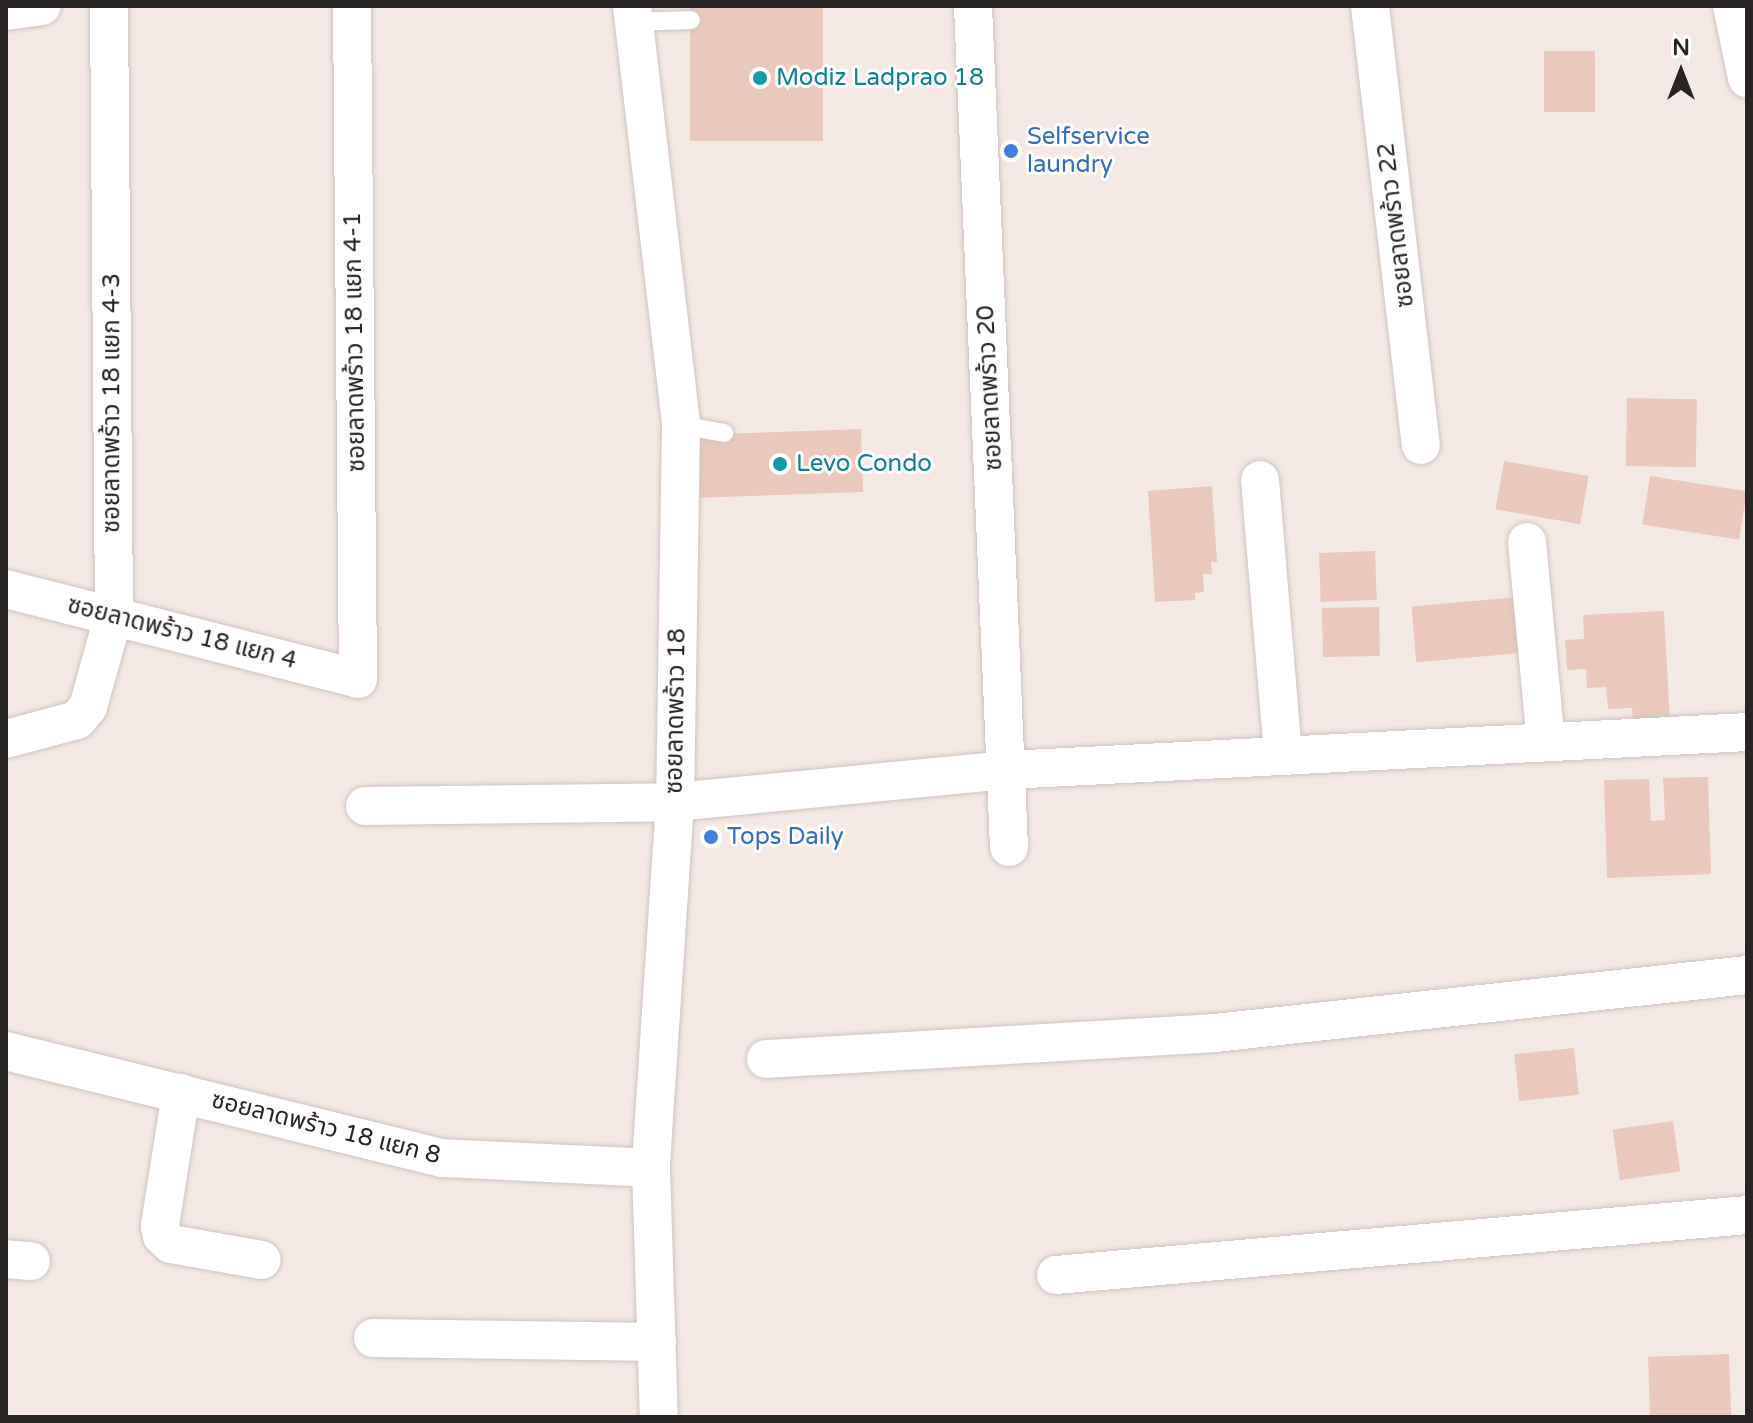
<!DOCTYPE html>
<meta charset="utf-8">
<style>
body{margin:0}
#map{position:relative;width:1753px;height:1423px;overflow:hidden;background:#f5e9e5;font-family:"Varela Round","Noto Sans Thai",sans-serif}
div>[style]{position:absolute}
.building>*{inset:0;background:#eac8bb;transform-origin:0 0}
.roads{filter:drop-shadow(0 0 2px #cdc2bd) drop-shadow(0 0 2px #cdc2bd)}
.lane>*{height:18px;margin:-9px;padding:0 9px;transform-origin:9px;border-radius:9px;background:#fff}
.street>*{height:38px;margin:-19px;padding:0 19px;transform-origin:19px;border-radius:19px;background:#fff}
.dots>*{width:22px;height:22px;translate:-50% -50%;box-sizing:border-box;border:4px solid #fff;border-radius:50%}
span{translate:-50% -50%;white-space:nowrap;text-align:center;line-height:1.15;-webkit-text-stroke:6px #fff;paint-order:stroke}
.culture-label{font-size:24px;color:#0d838f}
.left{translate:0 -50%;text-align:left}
.shop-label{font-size:24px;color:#366cbe}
.street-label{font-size:24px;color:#282423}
.frame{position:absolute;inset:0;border:8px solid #282423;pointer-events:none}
.north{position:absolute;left:1641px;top:32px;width:80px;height:80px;-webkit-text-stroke:6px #fff;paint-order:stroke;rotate:0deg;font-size:22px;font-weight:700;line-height:32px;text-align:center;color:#282423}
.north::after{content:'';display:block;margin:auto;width:28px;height:36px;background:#282423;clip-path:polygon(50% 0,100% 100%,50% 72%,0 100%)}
</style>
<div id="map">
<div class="building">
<i style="left:690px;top:6px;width:133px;height:135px"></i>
<i style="left:1544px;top:51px;width:51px;height:61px"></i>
<i style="left:1627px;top:398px;width:70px;height:68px;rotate:1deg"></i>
<i style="left:861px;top:429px;width:63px;height:163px;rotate:88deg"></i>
<i style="left:1504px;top:461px;width:86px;height:49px;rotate:10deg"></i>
<i style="left:1650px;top:476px;width:98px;height:49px;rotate:9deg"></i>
<i style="clip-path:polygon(1212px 486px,1217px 562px,1211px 562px,1212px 574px,1203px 574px,1204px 592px,1195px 593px,1195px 600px,1155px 602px,1148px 491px)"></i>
<i style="left:1375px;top:551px;width:49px;height:56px;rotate:88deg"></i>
<i style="left:1519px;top:597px;width:56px;height:108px;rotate:85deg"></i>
<i style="left:1379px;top:607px;width:49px;height:57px;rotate:89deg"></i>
<i style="clip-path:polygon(1664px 611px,1670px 723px,1633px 725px,1632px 708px,1608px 709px,1606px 687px,1587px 688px,1586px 669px,1567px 670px,1565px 640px,1584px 639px,1583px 615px)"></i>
<i style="clip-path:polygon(1708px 777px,1711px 874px,1607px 878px,1604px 780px,1649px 779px,1651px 821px,1665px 820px,1663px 778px)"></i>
<i style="left:1574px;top:1048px;width:47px;height:60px;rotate:84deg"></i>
<i style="left:1673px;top:1121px;width:51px;height:61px;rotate:82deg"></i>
<i style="left:1729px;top:1354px;width:63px;height:81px;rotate:88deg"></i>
</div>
<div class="roads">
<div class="lane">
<i style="left:633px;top:22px;width:58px;rotate:-2deg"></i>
<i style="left:681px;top:425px;width:44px;rotate:10.5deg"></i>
</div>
<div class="street">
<i style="left:632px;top:6px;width:422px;rotate:83.3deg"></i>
<i style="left:681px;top:425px;width:377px;rotate:90.9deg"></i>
<i style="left:675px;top:802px;width:367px;rotate:93.8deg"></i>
<i style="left:651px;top:1168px;width:249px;rotate:88.2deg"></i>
<i style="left:973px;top:6px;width:842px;rotate:87.55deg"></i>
<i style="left:1370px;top:6px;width:442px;rotate:83.4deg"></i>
<i style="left:1732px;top:6px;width:74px;rotate:78.2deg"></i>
<i style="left:6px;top:11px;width:36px;rotate:-8deg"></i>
<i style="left:1260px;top:480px;width:276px;rotate:85.2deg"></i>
<i style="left:1527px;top:542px;width:201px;rotate:84.6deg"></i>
<i style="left:6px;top:589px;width:363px;rotate:14.3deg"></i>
<i style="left:358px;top:679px;width:673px;rotate:-90.51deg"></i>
<i style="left:6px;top:739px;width:73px;rotate:-15deg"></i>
<i style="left:77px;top:720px;width:17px;rotate:-50deg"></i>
<i style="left:88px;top:707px;width:97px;rotate:-74.4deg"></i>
<i style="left:114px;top:614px;width:608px;rotate:-90.47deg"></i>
<i style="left:365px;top:806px;width:310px;rotate:-0.7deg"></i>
<i style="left:675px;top:802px;width:335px;rotate:-5.5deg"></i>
<i style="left:1008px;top:770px;width:740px;rotate:-2.94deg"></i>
<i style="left:6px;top:1051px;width:449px;rotate:13.8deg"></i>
<i style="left:442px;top:1158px;width:209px;rotate:2.7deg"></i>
<i style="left:766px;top:1059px;width:450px;rotate:-3.3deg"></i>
<i style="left:1215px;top:1033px;width:535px;rotate:-6.22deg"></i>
<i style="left:181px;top:1093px;width:135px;rotate:99deg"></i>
<i style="left:160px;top:1226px;width:10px;rotate:79deg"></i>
<i style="left:162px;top:1236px;width:12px;rotate:42deg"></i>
<i style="left:171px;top:1244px;width:92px;rotate:10deg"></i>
<i style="left:6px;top:1259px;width:25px;rotate:5deg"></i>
<i style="left:1056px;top:1275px;width:694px;rotate:-4.96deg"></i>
<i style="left:373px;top:1338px;width:284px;rotate:0.8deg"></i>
</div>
</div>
<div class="dots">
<i style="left:760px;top:78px;background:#0f9aa8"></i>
<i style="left:1011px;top:151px;background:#3f7fe0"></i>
<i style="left:780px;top:464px;background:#0f9aa8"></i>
<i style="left:711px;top:837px;background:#3f7fe0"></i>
</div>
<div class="culture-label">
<span class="left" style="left:776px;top:78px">Modiz Ladprao 18</span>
<span class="left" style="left:796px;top:464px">Levo Condo</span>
</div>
<div class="shop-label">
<span class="left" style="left:1027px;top:151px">Selfservice<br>laundry</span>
<span class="left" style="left:727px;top:837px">Tops Daily</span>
</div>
<div class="street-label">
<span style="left:1396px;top:225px;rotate:-97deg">ซอยลาดพร้าว 22</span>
<span style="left:355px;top:342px;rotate:-91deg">ซอยลาดพร้าว 18 แยก 4-1</span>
<span style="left:990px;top:388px;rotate:-93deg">ซอยลาดพร้าว 20</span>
<span style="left:112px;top:403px;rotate:-90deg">ซอยลาดพร้าว 18 แยก 4-3</span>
<span style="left:182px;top:633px;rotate:14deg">ซอยลาดพร้าว 18 แยก 4</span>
<span style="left:676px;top:711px;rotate:-89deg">ซอยลาดพร้าว 18</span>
<span style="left:326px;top:1128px;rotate:14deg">ซอยลาดพร้าว 18 แยก 8</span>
</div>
<div class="frame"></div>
<div class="north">N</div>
</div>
